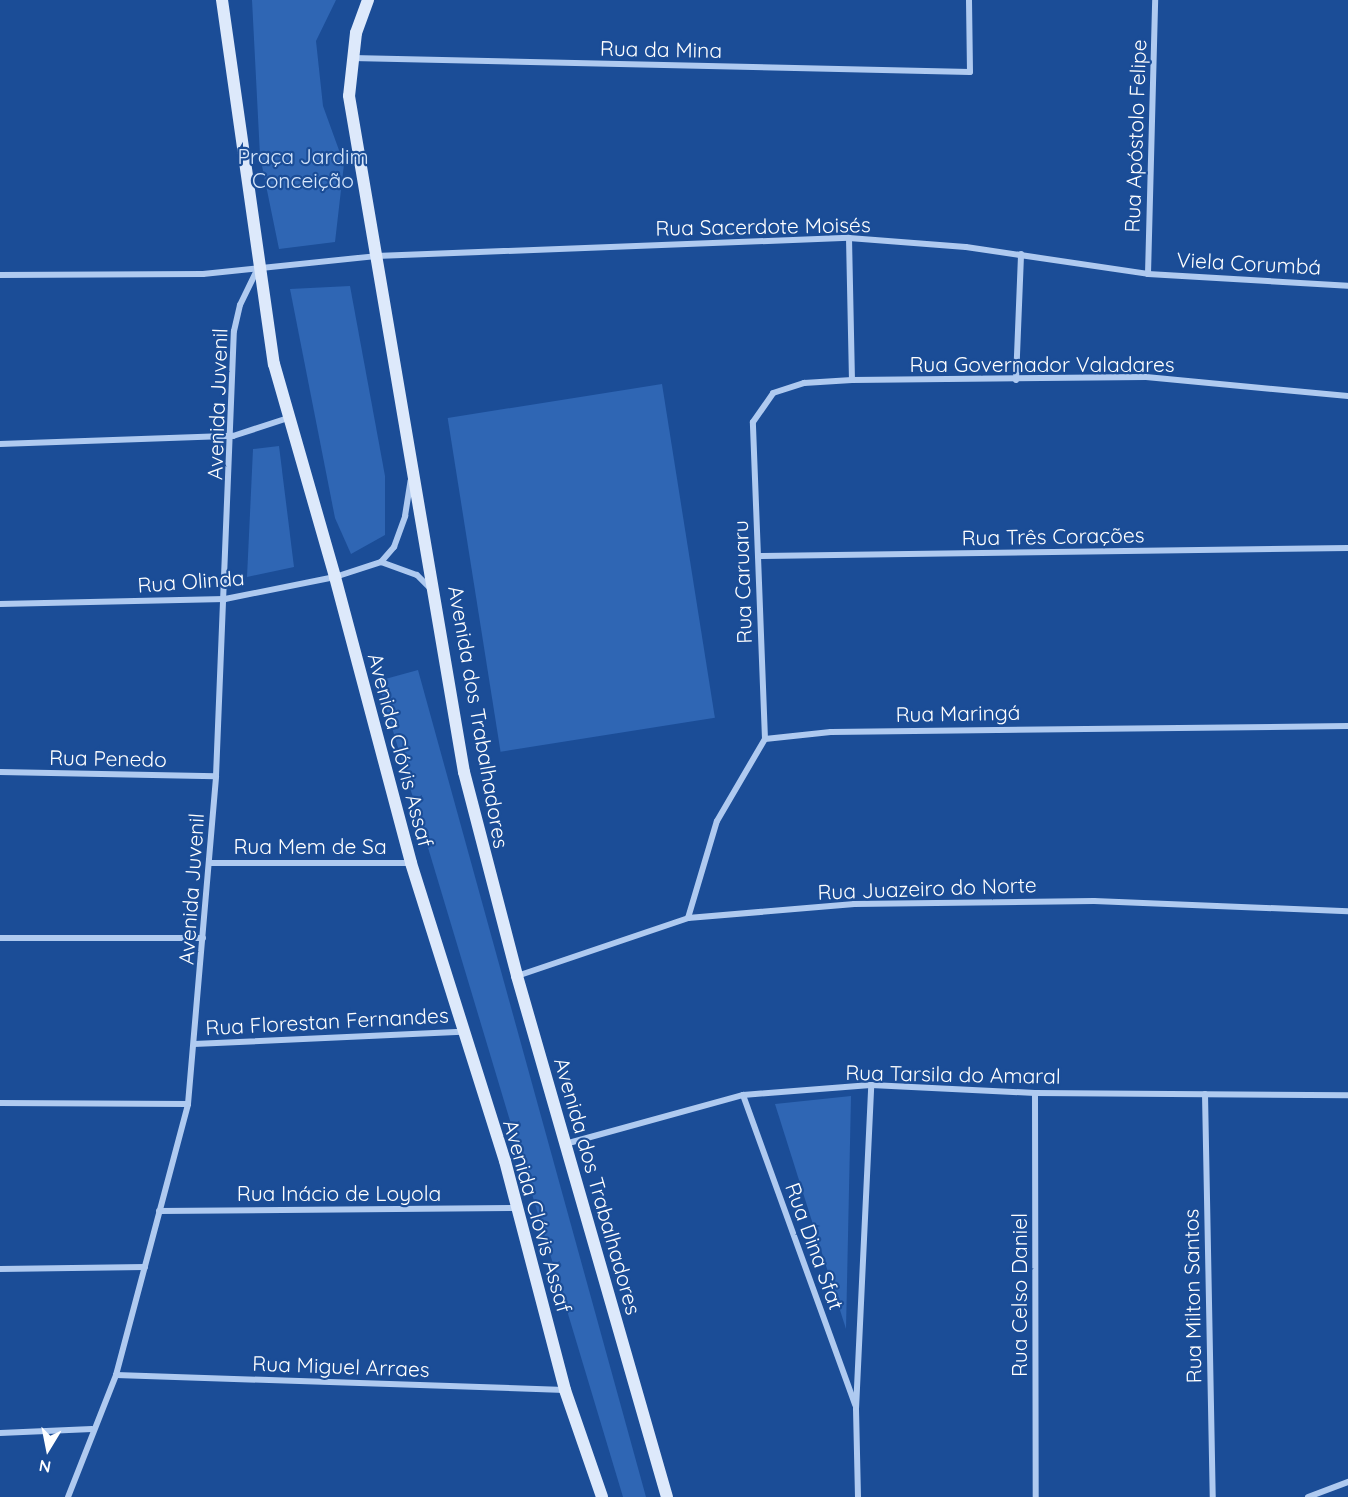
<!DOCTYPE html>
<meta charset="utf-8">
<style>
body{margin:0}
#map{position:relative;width:1348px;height:1497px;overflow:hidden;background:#1b4d97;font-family:Quicksand,sans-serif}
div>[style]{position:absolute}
.green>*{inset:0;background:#2f66b4;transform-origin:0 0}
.street>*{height:6px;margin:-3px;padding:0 3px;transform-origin:3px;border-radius:3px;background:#afcaf0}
.secondary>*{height:12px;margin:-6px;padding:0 6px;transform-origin:6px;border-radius:6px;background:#dde9fb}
span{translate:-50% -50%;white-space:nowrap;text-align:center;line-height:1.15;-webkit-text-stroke:4.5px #1b4d97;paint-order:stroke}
.street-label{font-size:21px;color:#fff}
.park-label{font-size:21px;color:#d6e6fb}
.north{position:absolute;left:18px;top:1419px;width:60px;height:60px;-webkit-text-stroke:4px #1b4d97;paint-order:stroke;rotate:190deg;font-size:16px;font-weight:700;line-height:24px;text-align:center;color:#fff}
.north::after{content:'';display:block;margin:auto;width:21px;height:27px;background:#fff;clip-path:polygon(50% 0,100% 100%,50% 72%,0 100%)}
</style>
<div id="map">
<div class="green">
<i style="clip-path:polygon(252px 0,336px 0,316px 41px,323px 106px,344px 164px,335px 242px,279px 249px,260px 156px)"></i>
<i style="clip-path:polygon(350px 286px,385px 476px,385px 535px,351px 554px,335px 518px,290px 289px)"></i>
<i style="left:662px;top:384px;width:338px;height:217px;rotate:81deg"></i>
<i style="clip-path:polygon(279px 446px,294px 567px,247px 577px,253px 449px)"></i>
<i style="clip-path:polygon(418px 670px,646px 1497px,623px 1497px,378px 681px)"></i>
<i style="clip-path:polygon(851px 1096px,846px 1329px,775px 1104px)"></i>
</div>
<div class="street">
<i style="left:352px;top:58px;width:618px;rotate:1.3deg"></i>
<i style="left:970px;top:72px;width:72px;rotate:-90.8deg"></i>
<i style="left:849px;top:238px;width:142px;rotate:88.8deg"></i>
<i style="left:1148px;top:274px;width:274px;rotate:-88.5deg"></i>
<i style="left:0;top:275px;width:203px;rotate:-0.3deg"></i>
<i style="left:203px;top:274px;width:174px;rotate:-5.9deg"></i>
<i style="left:376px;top:256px;width:473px;rotate:-2.2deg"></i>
<i style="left:849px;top:238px;width:117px;rotate:4.4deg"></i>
<i style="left:966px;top:247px;width:184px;rotate:8.4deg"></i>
<i style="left:1148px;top:274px;width:200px;rotate:3.4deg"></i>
<i style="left:1016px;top:380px;width:126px;rotate:-87.7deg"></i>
<i style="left:0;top:444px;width:233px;rotate:-2deg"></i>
<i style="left:233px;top:436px;width:58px;rotate:-18.1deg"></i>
<i style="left:758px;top:556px;width:590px;rotate:-0.78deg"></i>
<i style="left:381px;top:562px;width:38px;rotate:20deg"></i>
<i style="left:417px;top:575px;width:21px;rotate:45deg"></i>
<i style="left:0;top:604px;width:225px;rotate:-1.3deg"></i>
<i style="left:225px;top:599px;width:112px;rotate:-11.3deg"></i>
<i style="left:335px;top:577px;width:48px;rotate:-18.1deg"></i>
<i style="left:381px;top:562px;width:20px;rotate:-49deg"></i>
<i style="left:394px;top:547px;width:33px;rotate:-70deg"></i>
<i style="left:405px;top:516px;width:36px;rotate:-81deg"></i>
<i style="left:765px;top:739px;width:317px;rotate:-92.2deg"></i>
<i style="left:753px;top:422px;width:35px;rotate:-55deg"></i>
<i style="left:773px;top:393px;width:33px;rotate:-18deg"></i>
<i style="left:804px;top:383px;width:48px;rotate:-3.6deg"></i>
<i style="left:852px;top:380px;width:294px;rotate:-0.6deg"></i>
<i style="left:1146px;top:377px;width:203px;rotate:5.4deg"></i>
<i style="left:0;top:772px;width:216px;rotate:1.1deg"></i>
<i style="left:210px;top:863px;width:201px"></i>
<i style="left:688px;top:918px;width:101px;rotate:-73.4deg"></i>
<i style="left:717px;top:821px;width:95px;rotate:-59.7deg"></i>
<i style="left:765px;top:739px;width:66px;rotate:-6.1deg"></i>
<i style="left:831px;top:732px;width:517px;rotate:-0.66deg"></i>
<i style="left:0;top:938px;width:203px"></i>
<i style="left:517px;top:976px;width:181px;rotate:-18.7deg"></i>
<i style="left:688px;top:918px;width:167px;rotate:-4.8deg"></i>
<i style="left:854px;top:904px;width:240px;rotate:-0.7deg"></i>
<i style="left:1094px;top:901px;width:254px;rotate:2.3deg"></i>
<i style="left:194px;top:1044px;width:268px;rotate:-2.6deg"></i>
<i style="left:1035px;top:1093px;width:404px;rotate:89.9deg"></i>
<i style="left:1205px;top:1094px;width:403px;rotate:88.9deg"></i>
<i style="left:743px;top:1095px;width:330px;rotate:70.1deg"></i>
<i style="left:0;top:1103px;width:188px;rotate:0.3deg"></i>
<i style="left:565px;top:1144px;width:185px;rotate:-15.4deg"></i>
<i style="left:743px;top:1095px;width:128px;rotate:-4.5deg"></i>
<i style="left:871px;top:1085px;width:164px;rotate:2.8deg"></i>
<i style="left:1035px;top:1093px;width:313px;rotate:0.4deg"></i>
<i style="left:159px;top:1211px;width:358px;rotate:-0.5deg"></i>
<i style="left:0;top:1269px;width:145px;rotate:-0.8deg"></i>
<i style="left:116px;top:1375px;width:449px;rotate:1.9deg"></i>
<i style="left:0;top:1433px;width:92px;rotate:-2.5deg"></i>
<i style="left:68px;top:1497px;width:131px;rotate:-68.5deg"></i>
<i style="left:116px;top:1375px;width:280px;rotate:-75.1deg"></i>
<i style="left:188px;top:1104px;width:329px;rotate:-85.1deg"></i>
<i style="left:216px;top:776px;width:445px;rotate:-87.7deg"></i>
<i style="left:234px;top:331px;width:27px;rotate:-77deg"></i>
<i style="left:240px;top:305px;width:41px;rotate:-64.1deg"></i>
<i style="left:858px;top:1497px;width:88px;rotate:-91.3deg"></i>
<i style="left:856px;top:1409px;width:324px;rotate:-87.3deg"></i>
<i style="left:1308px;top:1497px;width:43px;rotate:-20.6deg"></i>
</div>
<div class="secondary">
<i style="left:222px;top:0;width:368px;rotate:81.9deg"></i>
<i style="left:274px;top:364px;width:222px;rotate:74deg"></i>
<i style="left:335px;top:577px;width:296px;rotate:75.1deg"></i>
<i style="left:411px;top:863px;width:312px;rotate:72.5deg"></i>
<i style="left:505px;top:1161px;width:237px;rotate:75.3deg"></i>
<i style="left:565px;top:1390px;width:113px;rotate:70.9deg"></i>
<i style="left:368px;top:0;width:35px;rotate:110deg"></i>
<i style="left:356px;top:33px;width:63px;rotate:96.3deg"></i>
<i style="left:349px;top:96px;width:686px;rotate:80.35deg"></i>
<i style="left:464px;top:772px;width:211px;rotate:75.4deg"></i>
<i style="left:517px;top:976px;width:542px;rotate:73.94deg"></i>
</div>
<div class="street-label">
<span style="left:661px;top:49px;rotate:1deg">Rua da Mina</span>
<span style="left:1135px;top:136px;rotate:-88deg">Rua Apóstolo Felipe</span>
<span style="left:763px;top:226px;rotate:-1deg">Rua Sacerdote Moisés</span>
<span style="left:1249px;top:263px;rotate:3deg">Viela Corumbá</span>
<span style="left:1042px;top:364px">Rua Governador Valadares</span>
<span style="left:217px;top:404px;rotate:-88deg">Avenida Juvenil</span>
<span style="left:1053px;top:536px;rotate:-1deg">Rua Três Corações</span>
<span style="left:191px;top:581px;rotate:-4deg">Rua Olinda</span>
<span style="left:742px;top:582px;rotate:-92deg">Rua Caruaru</span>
<span style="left:958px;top:713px;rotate:-1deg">Rua Maringá</span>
<span style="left:479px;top:717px;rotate:80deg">Avenida dos Trabalhadores</span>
<span style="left:401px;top:750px;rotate:75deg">Avenida Clóvis Assaf</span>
<span style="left:108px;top:758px;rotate:1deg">Rua Penedo</span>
<span style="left:310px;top:846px">Rua Mem de Sa</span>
<span style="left:927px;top:888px;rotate:-2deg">Rua Juazeiro do Norte</span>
<span style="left:191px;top:889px;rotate:-86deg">Avenida Juvenil</span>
<span style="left:327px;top:1021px;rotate:-3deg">Rua Florestan Fernandes</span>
<span style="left:953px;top:1074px;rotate:1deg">Rua Tarsila do Amaral</span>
<span style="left:598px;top:1186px;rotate:74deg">Avenida dos Trabalhadores</span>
<span style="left:339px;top:1193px">Rua Inácio de Loyola</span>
<span style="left:538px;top:1216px;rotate:74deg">Avenida Clóvis Assaf</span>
<span style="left:815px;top:1246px;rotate:70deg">Rua Dina Sfat</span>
<span style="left:1019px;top:1295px;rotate:-90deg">Rua Celso Daniel</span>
<span style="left:1192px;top:1296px;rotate:-91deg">Rua Milton Santos</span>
<span style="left:341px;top:1366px;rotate:2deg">Rua Miguel Arraes</span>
</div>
<div class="park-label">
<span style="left:303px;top:168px">Praça Jardim<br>Conceição</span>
</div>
<div class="north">N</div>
</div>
